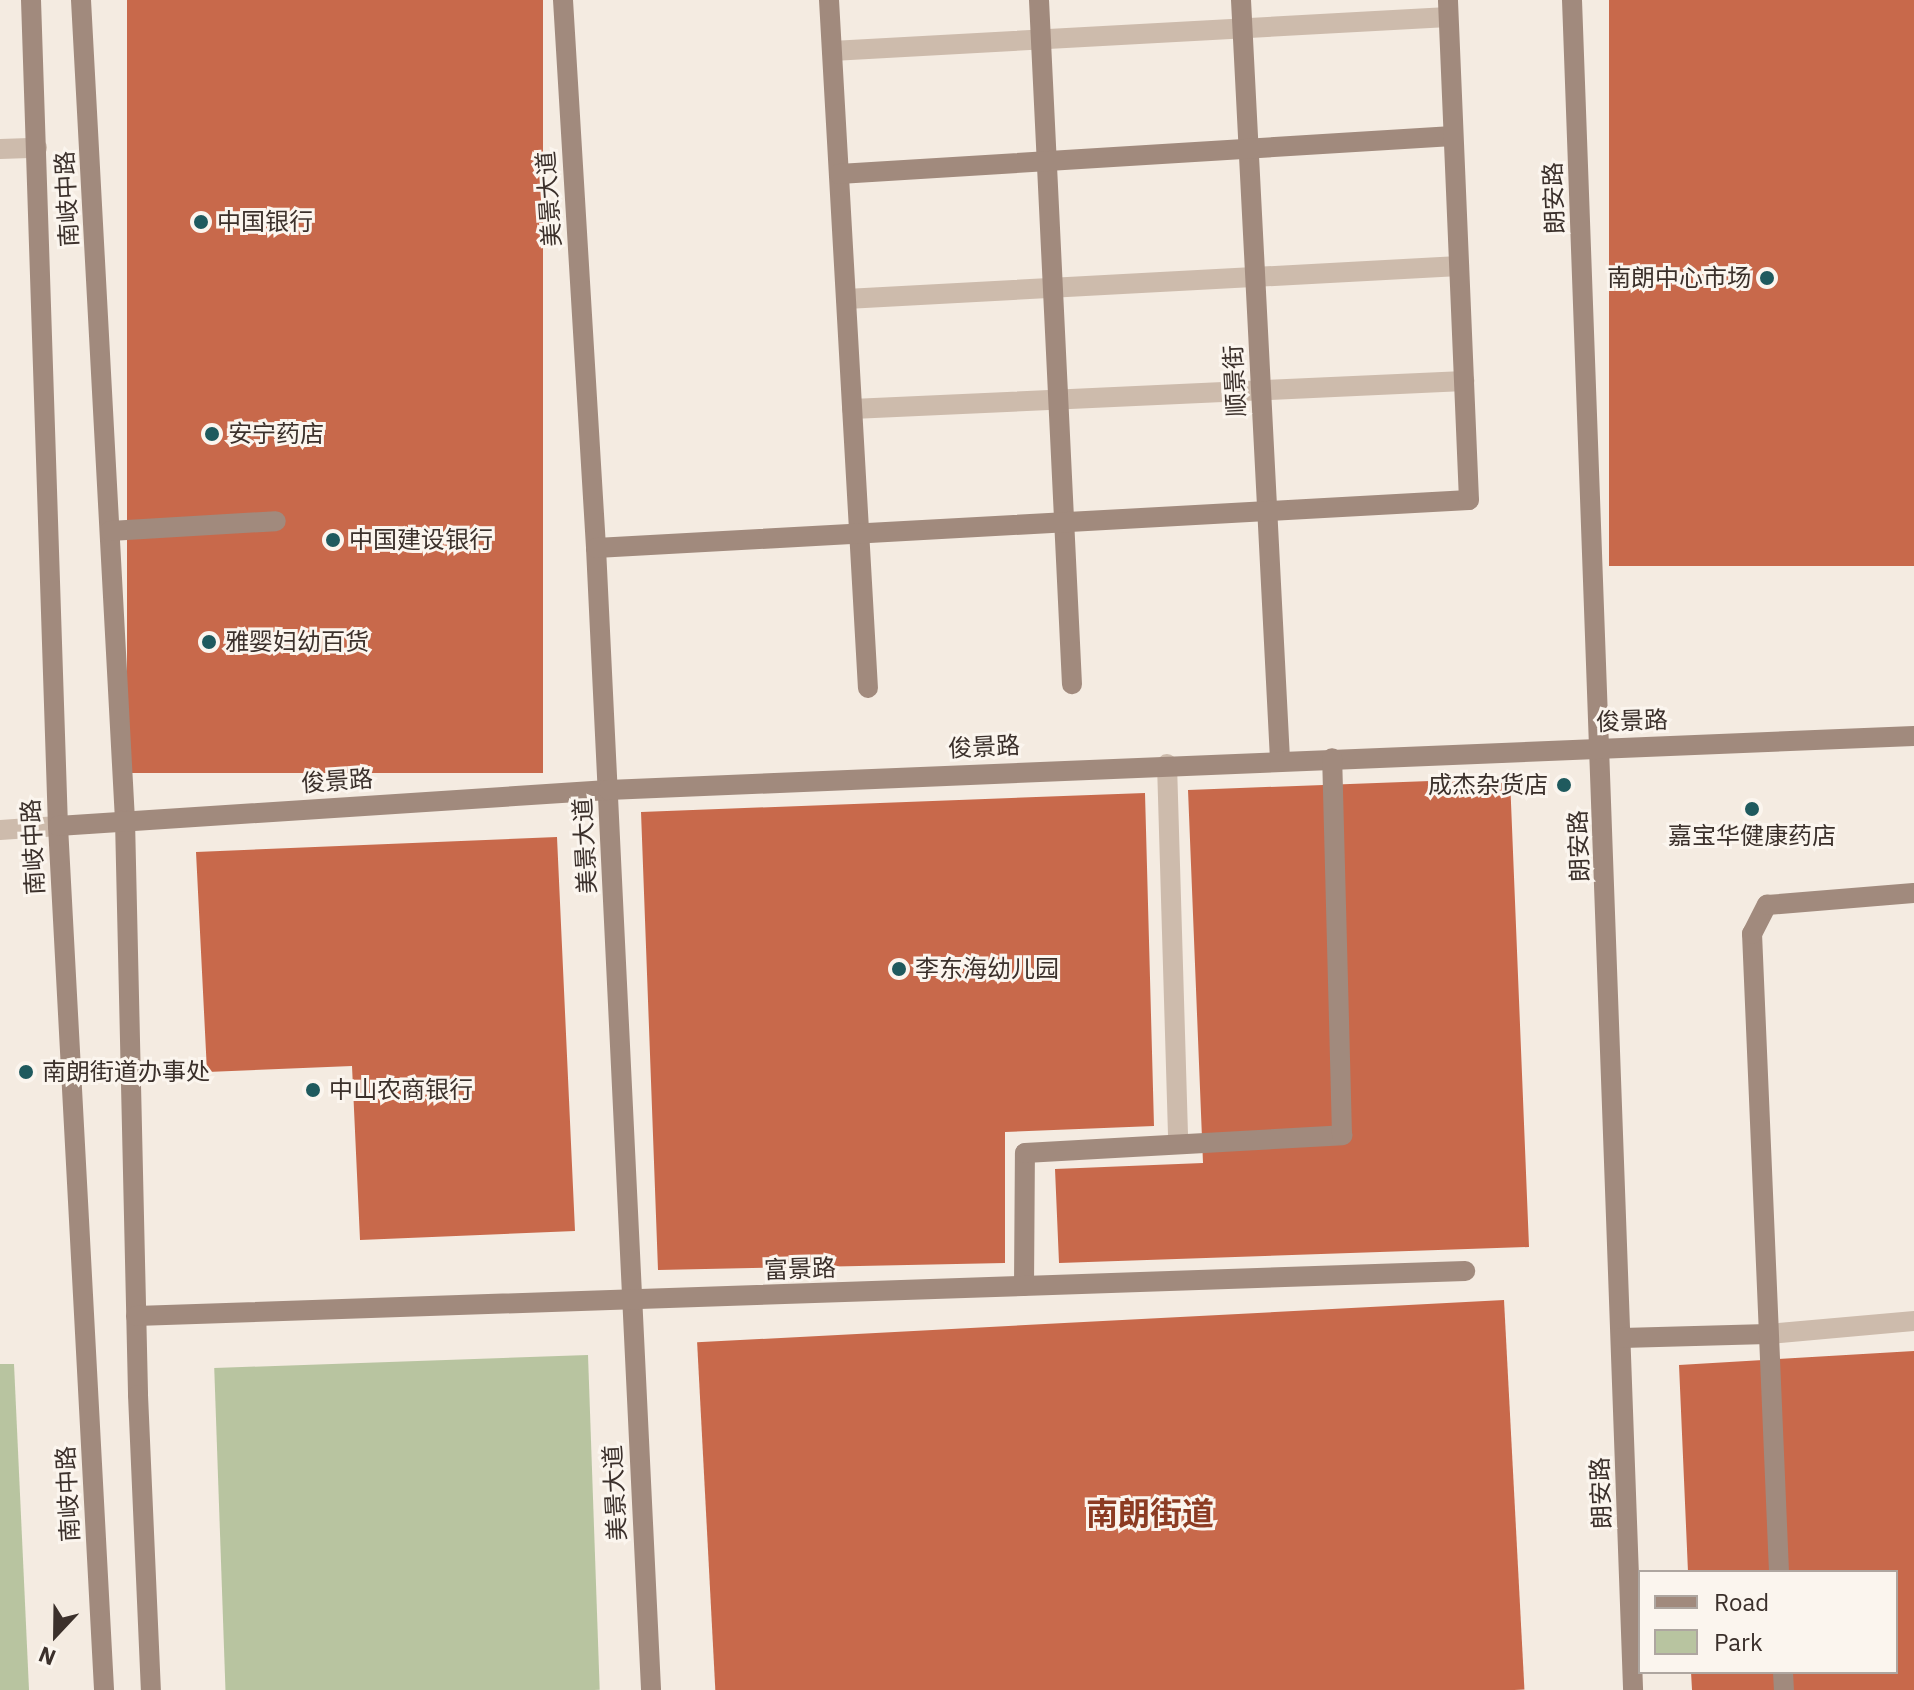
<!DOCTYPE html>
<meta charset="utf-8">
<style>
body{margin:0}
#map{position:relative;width:1914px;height:1690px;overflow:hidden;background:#f4ebe1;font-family:"IBM Plex Sans","Noto Sans SC",sans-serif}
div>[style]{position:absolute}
.green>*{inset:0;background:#b8c4a0;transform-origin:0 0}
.building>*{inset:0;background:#c8694b;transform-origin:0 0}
.street>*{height:20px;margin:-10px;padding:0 10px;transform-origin:10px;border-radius:10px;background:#cdbbac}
.secondary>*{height:20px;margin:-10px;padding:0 10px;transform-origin:10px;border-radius:10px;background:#a18a7d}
.dots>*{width:22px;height:22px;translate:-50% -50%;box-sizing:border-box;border:4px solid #fbf5ee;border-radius:50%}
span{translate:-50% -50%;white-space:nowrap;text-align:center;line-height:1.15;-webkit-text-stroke:6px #fbf5ee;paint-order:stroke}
.street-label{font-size:24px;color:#3b302b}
.poi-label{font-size:24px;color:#3b302b}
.left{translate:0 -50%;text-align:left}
.right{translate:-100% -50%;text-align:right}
.district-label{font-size:32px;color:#8c3b22;font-weight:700}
.legend{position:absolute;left:1638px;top:1570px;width:260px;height:104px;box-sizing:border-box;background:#fbf5ee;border:2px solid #aea6a0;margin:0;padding:10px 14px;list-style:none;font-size:24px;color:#3b302b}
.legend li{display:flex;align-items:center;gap:16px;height:40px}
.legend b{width:40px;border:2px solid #aea6a0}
.north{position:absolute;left:16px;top:1594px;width:80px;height:80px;-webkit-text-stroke:6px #fbf5ee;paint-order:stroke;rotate:202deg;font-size:22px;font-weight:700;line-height:32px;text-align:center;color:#3b302b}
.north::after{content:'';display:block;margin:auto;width:28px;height:36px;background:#3b302b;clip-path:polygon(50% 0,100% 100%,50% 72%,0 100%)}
</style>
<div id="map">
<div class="green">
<i style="left:588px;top:1355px;width:335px;height:374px;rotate:88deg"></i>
<i style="clip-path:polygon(0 1364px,14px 1364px,29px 1690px,0 1690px)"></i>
</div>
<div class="building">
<i style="left:127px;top:0;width:416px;height:773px"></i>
<i style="left:1609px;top:0;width:305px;height:566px"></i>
<i style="clip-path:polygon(1510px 778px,1529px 1247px,1059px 1263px,1055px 1169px,1203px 1163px,1188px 790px)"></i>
<i style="clip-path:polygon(1145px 793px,1154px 1126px,1005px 1132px,1005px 1263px,658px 1270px,641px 812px)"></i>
<i style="clip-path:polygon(557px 837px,575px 1231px,360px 1240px,352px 1066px,207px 1072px,196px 852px)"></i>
<i style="left:1504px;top:1300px;width:390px;height:808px;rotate:87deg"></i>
<i style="clip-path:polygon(1914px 1351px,1914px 1690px,1692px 1690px,1691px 1672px,1896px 1672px,1896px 1572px,1688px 1572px,1679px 1365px)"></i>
</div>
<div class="street">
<i style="left:832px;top:51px;width:617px;rotate:-3.16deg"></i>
<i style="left:0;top:149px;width:37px;rotate:-2deg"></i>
<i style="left:846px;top:299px;width:614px;rotate:-3.08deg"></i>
<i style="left:852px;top:409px;width:613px;rotate:-2.62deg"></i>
<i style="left:1167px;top:764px;width:380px;rotate:88.3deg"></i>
<i style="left:0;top:830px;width:58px;rotate:-3.9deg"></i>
<i style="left:1768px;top:1334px;width:147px;rotate:-5.1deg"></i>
</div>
<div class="secondary">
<i style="left:31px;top:0;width:826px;rotate:88.13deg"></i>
<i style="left:58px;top:826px;width:865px;rotate:86.95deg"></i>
<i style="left:81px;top:0;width:821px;rotate:86.93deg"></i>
<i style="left:125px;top:820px;width:575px;rotate:88.7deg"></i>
<i style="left:138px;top:1395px;width:295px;rotate:87.5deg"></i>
<i style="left:563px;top:0;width:549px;rotate:86.55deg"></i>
<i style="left:596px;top:548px;width:1143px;rotate:87.24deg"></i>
<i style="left:829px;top:0;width:689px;rotate:86.76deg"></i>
<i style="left:1039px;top:0;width:685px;rotate:87.24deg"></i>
<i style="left:1241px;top:0;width:760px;rotate:87.06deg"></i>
<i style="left:1572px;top:0;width:1691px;rotate:87.93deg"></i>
<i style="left:839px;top:174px;width:615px;rotate:-3.54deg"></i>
<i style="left:110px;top:531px;width:166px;rotate:-3.4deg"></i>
<i style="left:596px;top:548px;width:874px;rotate:-3.15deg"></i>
<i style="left:1469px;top:500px;width:500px;rotate:-92.41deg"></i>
<i style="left:58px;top:826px;width:551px;rotate:-3.74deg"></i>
<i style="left:608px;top:790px;width:1307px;rotate:-2.37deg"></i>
<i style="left:1024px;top:1286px;width:133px;rotate:-89.6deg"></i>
<i style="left:1025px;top:1153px;width:318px;rotate:-3.2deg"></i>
<i style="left:1342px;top:1135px;width:377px;rotate:-91.5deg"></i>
<i style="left:136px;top:1316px;width:1330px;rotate:-1.94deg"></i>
<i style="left:1622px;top:1338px;width:146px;rotate:-1.6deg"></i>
<i style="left:1779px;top:1572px;width:639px;rotate:-92.42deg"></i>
<i style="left:1752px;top:934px;width:33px;rotate:-63deg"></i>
<i style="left:1767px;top:905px;width:147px;rotate:-4.7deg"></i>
<i style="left:1783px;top:1672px;width:18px;rotate:87deg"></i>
</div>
<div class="dots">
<i style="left:201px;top:222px;background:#1f5a5e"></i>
<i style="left:1767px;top:278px;background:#1f5a5e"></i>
<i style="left:212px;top:434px;background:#1f5a5e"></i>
<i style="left:333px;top:540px;background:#1f5a5e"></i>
<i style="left:209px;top:642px;background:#1f5a5e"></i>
<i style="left:1564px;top:785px;background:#1f5a5e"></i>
<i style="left:1752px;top:809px;background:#1f5a5e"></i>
<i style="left:899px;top:969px;background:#1f5a5e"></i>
<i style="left:26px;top:1072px;background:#1f5a5e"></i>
<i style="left:313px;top:1090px;background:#1f5a5e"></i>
</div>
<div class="street-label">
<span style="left:1554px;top:198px;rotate:-92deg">朗安路</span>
<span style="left:67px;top:199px;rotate:-93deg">南岐中路</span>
<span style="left:549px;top:199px;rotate:-94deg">美景大道</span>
<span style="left:1235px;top:381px;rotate:-93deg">顺景街</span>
<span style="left:1632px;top:721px;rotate:-2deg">俊景路</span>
<span style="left:984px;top:747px;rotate:-3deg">俊景路</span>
<span style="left:337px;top:781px;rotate:-4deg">俊景路</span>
<span style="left:585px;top:846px;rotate:-93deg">美景大道</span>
<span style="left:1579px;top:846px;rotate:-92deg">朗安路</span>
<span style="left:33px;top:847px;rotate:-93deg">南岐中路</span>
<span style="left:800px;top:1269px;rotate:-2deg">富景路</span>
<span style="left:615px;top:1493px;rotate:-93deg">美景大道</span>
<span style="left:1601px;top:1493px;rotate:-92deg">朗安路</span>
<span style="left:68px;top:1494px;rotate:-93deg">南岐中路</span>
</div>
<div class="poi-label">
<span class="left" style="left:217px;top:222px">中国银行</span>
<span class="right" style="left:1751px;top:278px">南朗中心市场</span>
<span class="left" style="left:228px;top:434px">安宁药店</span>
<span class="left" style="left:349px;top:540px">中国建设银行</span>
<span class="left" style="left:225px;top:642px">雅婴妇幼百货</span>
<span class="right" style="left:1548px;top:785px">成杰杂货店</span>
<span style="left:1752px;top:836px">嘉宝华健康药店</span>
<span class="left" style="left:915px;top:969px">李东海幼儿园</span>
<span class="left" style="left:42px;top:1072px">南朗街道办事处</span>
<span class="left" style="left:329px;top:1090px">中山农商银行</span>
</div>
<div class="district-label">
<span style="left:1150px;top:1513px">南朗街道</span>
</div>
<ul class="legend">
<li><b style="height:10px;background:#a18a7d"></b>Road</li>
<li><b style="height:22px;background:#b8c4a0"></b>Park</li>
</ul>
<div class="north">N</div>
</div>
